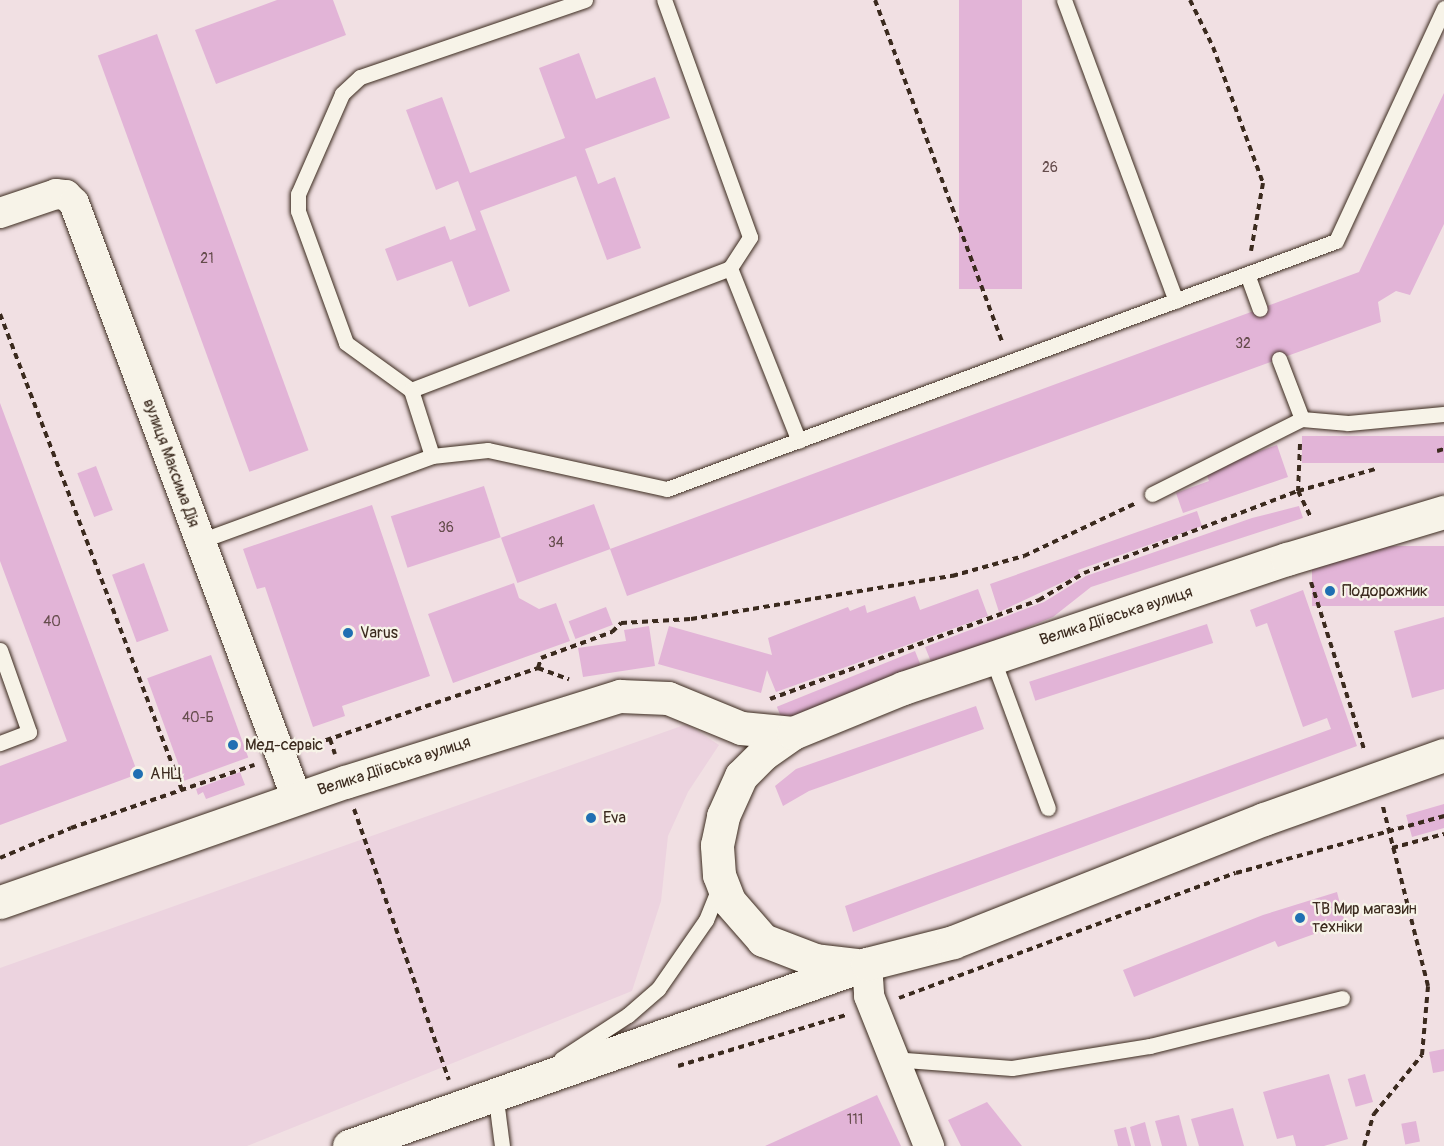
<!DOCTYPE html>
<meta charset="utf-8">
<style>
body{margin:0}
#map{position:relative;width:1444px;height:1146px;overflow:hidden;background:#f1e0e3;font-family:Pangolin,sans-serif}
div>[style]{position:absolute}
.built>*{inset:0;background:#ecd3df}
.building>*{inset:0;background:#e2b4d7;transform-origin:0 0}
.path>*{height:4px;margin-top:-2px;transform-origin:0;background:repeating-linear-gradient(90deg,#3b2a1e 0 6px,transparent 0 10.5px)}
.roads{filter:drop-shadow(0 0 2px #3b2a1e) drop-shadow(0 0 2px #3b2a1e)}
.service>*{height:15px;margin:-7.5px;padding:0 7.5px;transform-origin:7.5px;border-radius:7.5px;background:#f7f3e8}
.minor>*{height:30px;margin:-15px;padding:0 15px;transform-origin:15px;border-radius:15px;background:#f7f3e8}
.secondary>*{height:33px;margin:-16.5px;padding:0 16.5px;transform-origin:16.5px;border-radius:16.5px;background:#f7f3e8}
.dots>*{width:16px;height:16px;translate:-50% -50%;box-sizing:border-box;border:3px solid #f7f3e8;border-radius:50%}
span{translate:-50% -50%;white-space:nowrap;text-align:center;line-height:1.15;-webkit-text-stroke:4.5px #f7f3e8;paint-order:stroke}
.number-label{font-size:14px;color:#654c4c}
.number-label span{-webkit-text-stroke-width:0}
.street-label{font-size:16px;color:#3b2a1e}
.poi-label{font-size:16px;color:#3b2a1e}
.left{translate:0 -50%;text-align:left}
</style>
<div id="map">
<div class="built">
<i style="clip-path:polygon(687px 724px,719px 745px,688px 792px,668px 836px,661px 901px,632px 991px,247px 1146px,0 1146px,0 968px)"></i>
</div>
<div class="building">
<i style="clip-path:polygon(277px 0,333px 0,346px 35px,216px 84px,195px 30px)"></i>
<i style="left:959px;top:0;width:63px;height:289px"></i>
<i style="left:157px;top:34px;width:443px;height:63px;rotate:70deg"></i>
<i style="clip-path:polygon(579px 53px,596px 99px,655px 77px,670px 118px,585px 149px,598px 184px,615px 177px,641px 248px,607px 260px,576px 176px,480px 211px,510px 291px,469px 307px,452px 261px,397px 281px,385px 249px,445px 226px,450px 240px,476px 230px,458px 181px,436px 190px,406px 110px,442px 97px,470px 173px,565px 138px,539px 68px)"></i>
<i style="clip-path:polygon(1444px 93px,1444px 224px,1410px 295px,1396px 291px,1378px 302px,1381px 322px,627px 596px,610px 549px,1359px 272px)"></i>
<i style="clip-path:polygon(0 403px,138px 774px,0 825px,0 766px,67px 741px,0 561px)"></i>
<i style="left:1444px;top:436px;width:27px;height:142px;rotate:90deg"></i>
<i style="clip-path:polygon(1277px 445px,1288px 477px,1183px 513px,1176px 493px,1209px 481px,1205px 470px)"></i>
<i style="left:96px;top:466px;width:47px;height:20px;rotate:69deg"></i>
<i style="left:484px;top:486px;width:54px;height:98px;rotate:72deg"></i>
<i style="left:594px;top:504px;width:48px;height:99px;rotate:70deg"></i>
<i style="clip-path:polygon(372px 505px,430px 676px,342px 706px,345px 716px,313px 727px,265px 587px,257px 589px,243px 549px)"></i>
<i style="clip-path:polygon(1299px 506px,1303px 518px,1091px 587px,1053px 617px,986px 644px,932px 664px,925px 647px,1044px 602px,1086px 576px,1252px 518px)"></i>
<i style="clip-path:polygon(1197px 511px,1202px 526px,1078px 570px,1080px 574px,999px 612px,990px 584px)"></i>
<i style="left:1444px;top:546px;width:60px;height:132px;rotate:90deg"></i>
<i style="left:144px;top:563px;width:72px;height:34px;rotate:70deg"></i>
<i style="clip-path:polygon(514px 583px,519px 598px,539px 609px,556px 603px,570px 641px,453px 683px,428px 614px)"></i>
<i style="clip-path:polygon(978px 589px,988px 616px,776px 692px,767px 670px,761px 693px,658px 664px,669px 626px,772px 655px,768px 638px,848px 607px,850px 611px,865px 605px,867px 613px,915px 596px,920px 610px)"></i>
<i style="clip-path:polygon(1303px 590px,1357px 746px,853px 932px,845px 906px,1331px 729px,1327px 718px,1303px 727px,1267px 623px,1256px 627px,1250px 610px)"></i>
<i style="left:606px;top:607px;width:19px;height:40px;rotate:69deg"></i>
<i style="clip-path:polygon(1444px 617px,1444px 689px,1412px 698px,1394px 631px)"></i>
<i style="left:1207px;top:624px;width:20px;height:187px;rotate:72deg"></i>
<i style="clip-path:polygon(649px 626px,655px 666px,583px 677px,578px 648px,626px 641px,624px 630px)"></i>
<i style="left:915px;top:651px;width:18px;height:149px;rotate:68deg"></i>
<i style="left:211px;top:655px;width:109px;height:68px;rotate:70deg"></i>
<i style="clip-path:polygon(976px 706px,984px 729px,809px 791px,783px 806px,775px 786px,796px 769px)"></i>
<i style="clip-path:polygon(240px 772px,245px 785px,206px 799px,203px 792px,198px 795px,196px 789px)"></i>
<i style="clip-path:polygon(1444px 804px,1444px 828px,1412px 837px,1406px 815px)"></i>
<i style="clip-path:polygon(1337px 892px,1345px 923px,1278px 947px,1275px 941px,1134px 997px,1123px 970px,1263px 915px)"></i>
<i style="clip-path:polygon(1444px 1049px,1444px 1071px,1433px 1073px,1429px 1052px)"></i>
<i style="clip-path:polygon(1329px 1074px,1348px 1139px,1324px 1146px,1296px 1146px,1293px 1135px,1277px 1139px,1263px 1092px)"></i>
<i style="left:1365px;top:1074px;width:29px;height:18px;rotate:74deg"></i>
<i style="clip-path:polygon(877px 1095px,901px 1146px,765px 1146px)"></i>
<i style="clip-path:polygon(987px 1102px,1022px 1146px,961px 1146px,948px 1120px)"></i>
<i style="clip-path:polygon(1233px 1108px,1244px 1146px,1199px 1146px,1191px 1119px)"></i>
<i style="clip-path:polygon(1179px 1115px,1187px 1146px,1162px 1146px,1155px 1121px)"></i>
<i style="left:1416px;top:1121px;width:21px;height:15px;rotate:79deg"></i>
<i style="clip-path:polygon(1145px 1122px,1151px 1146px,1135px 1146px,1130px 1127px)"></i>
<i style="clip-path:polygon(1126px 1127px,1131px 1146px,1118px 1146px,1114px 1130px)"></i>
</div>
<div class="path">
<i style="left:875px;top:0;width:365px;rotate:69.6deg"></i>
<i style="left:1190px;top:0;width:52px;rotate:63.9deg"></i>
<i style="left:1213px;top:47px;width:145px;rotate:69.8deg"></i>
<i style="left:1263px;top:183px;width:69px;rotate:100deg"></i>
<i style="left:0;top:314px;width:510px;rotate:69.08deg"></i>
<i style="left:1300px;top:444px;width:47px;rotate:92.4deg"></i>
<i style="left:1298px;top:491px;width:80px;rotate:-15.9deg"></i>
<i style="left:1437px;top:451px;width:7px;rotate:-16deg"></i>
<i style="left:1311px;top:582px;width:178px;rotate:72.4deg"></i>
<i style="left:538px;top:668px;width:10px;rotate:-73deg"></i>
<i style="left:541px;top:658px;width:76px;rotate:-20.1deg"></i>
<i style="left:612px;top:632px;width:13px;rotate:-45deg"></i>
<i style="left:621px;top:623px;width:70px;rotate:-3.3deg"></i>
<i style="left:691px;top:619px;width:265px;rotate:-9.4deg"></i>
<i style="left:952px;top:576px;width:75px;rotate:-15.5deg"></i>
<i style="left:1024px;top:556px;width:122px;rotate:-25.3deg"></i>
<i style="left:770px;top:699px;width:287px;rotate:-20.2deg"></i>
<i style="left:1039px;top:600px;width:52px;rotate:-31deg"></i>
<i style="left:1084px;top:573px;width:229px;rotate:-21deg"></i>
<i style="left:1298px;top:491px;width:28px;rotate:64deg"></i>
<i style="left:330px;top:739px;width:16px;rotate:72deg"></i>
<i style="left:306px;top:747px;width:245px;rotate:-18.8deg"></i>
<i style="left:538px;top:668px;width:33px;rotate:20deg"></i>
<i style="left:354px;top:809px;width:287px;rotate:70.7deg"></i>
<i style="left:1392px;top:848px;width:54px;rotate:-15.1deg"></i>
<i style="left:0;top:858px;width:77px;rotate:-22.9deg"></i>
<i style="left:71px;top:828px;width:194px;rotate:-19deg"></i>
<i style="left:899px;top:998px;width:359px;rotate:-20.4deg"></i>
<i style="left:1236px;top:873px;width:216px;rotate:-15.3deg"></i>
<i style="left:678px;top:1066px;width:176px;rotate:-16.9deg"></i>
<i style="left:1364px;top:1146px;width:34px;rotate:-73deg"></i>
<i style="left:1374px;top:1114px;width:76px;rotate:-50.9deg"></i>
<i style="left:1422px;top:1055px;width:69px;rotate:-85deg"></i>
<i style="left:1428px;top:986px;width:185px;rotate:-104.1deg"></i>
</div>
<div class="roads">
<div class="service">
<i style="left:585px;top:0;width:238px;rotate:161.1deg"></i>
<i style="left:360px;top:77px;width:25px;rotate:137deg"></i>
<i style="left:342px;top:94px;width:109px;rotate:113.7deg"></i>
<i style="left:298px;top:194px;width:17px;rotate:90deg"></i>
<i style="left:298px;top:211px;width:140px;rotate:70deg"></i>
<i style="left:346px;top:343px;width:80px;rotate:35.9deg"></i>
<i style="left:411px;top:390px;width:342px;rotate:-20.9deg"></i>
<i style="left:730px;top:268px;width:37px;rotate:-57deg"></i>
<i style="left:750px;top:237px;width:252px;rotate:-109.9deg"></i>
<i style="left:1064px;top:0;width:321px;rotate:69.6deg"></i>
<i style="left:730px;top:268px;width:186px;rotate:68.3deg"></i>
<i style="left:1247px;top:274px;width:37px;rotate:70deg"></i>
<i style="left:1279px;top:359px;width:64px;rotate:69deg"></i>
<i style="left:1302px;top:419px;width:46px;rotate:5deg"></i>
<i style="left:1348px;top:423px;width:96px;rotate:-5.4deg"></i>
<i style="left:411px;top:390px;width:69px;rotate:72.3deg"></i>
<i style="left:1152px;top:494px;width:168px;rotate:-26.6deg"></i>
<i style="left:200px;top:541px;width:247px;rotate:-20.1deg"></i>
<i style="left:432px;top:456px;width:56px;rotate:-6.1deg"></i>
<i style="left:488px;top:450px;width:183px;rotate:12.3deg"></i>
<i style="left:667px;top:489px;width:713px;rotate:-20.34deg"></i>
<i style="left:1336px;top:241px;width:257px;rotate:-65.1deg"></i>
<i style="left:0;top:650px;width:87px;rotate:70.5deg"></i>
<i style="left:29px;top:732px;width:31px;rotate:159deg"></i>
<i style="left:992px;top:657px;width:161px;rotate:69.7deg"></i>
<i style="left:561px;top:1059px;width:80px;rotate:-33.3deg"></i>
<i style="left:628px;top:1015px;width:40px;rotate:-41deg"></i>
<i style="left:658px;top:989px;width:84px;rotate:-55.2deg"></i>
<i style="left:706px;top:920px;width:35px;rotate:-68deg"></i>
<i style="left:892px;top:1059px;width:120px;rotate:4.3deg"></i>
<i style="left:1012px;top:1068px;width:140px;rotate:-9.1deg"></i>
<i style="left:1150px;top:1046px;width:198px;rotate:-14deg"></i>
<i style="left:495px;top:1092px;width:54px;rotate:82.6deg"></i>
</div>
<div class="minor">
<i style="left:0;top:213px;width:59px;rotate:-18.7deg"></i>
<i style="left:56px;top:194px;width:10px;rotate:6deg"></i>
<i style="left:66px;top:195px;width:11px;rotate:45deg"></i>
<i style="left:74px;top:203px;width:636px;rotate:69.49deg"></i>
<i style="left:867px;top:964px;width:32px;rotate:86deg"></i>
<i style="left:869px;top:996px;width:162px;rotate:68.2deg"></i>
</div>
<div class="secondary">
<i style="left:0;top:902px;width:365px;rotate:-19.2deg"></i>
<i style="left:345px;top:782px;width:288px;rotate:-17.4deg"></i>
<i style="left:620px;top:696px;width:48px;rotate:2.4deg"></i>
<i style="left:668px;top:698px;width:79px;rotate:22.3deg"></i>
<i style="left:741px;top:728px;width:52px;rotate:5.5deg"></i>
<i style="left:856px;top:965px;width:41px;rotate:-173deg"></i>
<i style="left:815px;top:960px;width:56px;rotate:-159deg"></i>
<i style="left:763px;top:940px;width:52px;rotate:-131.1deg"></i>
<i style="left:729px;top:901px;width:28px;rotate:-111deg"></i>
<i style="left:719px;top:875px;width:30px;rotate:-94deg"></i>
<i style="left:717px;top:845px;width:30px;rotate:-78deg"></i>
<i style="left:723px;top:816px;width:44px;rotate:-65.8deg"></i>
<i style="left:741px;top:776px;width:31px;rotate:-45deg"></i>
<i style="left:763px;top:754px;width:37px;rotate:-35deg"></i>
<i style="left:793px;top:733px;width:119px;rotate:-22.2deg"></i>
<i style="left:903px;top:688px;width:405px;rotate:-18.6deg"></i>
<i style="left:1287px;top:559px;width:164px;rotate:-16.7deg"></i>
<i style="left:349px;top:1146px;width:549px;rotate:-19.36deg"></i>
<i style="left:867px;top:964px;width:89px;rotate:-14.3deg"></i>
<i style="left:953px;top:942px;width:334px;rotate:-21.6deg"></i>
<i style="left:1264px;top:819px;width:191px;rotate:-19.6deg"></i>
</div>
</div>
<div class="dots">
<i style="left:1330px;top:591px;background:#1f6fb2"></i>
<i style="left:348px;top:633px;background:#1f6fb2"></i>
<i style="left:233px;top:745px;background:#1f6fb2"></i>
<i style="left:138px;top:774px;background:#1f6fb2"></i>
<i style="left:591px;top:818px;background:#1f6fb2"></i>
<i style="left:1300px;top:918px;background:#1f6fb2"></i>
</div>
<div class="number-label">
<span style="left:1050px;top:168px">26</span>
<span style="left:207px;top:259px">21</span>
<span style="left:1243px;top:344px">32</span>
<span style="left:446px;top:528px">36</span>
<span style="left:556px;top:543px">34</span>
<span style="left:52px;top:622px">40</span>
<span style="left:198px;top:718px">40-Б</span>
<span style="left:855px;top:1120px">111</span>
</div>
<div class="street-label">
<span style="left:171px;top:463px;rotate:70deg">вулиця Максима Дія</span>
<span style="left:1116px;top:616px;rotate:-18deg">Велика Діївська вулиця</span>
<span style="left:394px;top:766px;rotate:-18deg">Велика Діївська вулиця</span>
</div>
<div class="poi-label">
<span class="left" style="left:1342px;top:591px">Подорожник</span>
<span class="left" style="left:360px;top:633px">Varus</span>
<span class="left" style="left:245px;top:745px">Мед-сервіс</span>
<span class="left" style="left:150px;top:774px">АНЦ</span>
<span class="left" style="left:603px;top:818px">Eva</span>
<span class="left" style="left:1312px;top:918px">ТВ Мир магазин<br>техніки</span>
</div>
</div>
